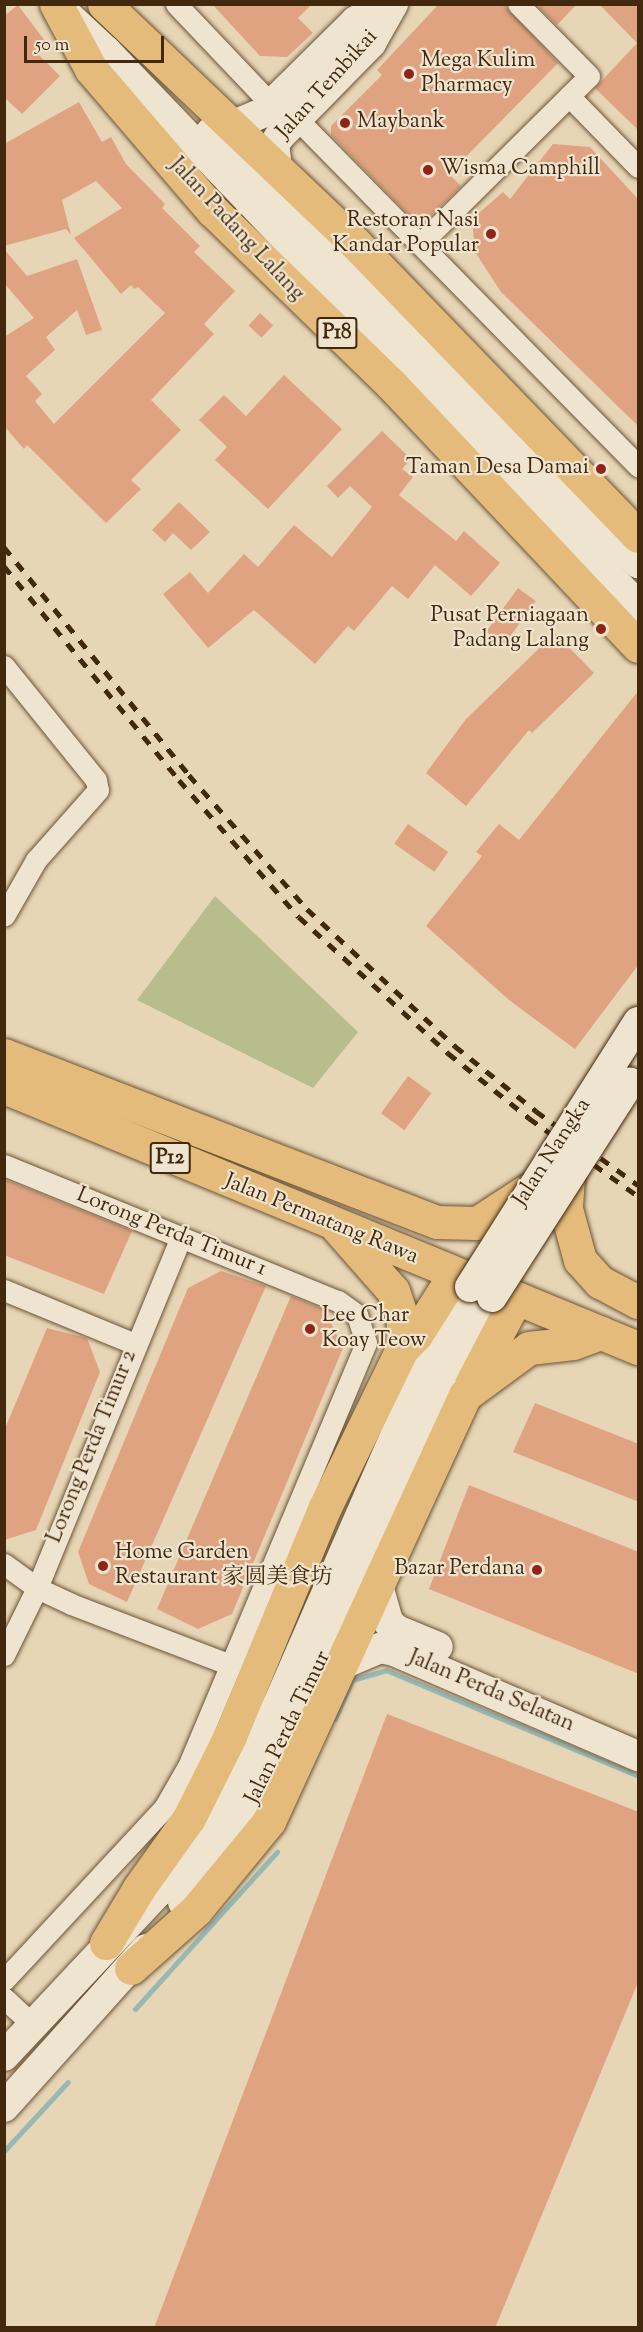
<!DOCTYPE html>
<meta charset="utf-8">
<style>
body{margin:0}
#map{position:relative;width:643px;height:2332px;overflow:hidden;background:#e7d6b6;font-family:"Sorts Mill Goudy","Noto Serif SC",serif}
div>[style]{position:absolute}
.green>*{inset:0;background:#b7bd8d}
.stream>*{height:5px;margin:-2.5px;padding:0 2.5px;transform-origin:2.5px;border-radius:2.5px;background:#98b8b4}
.building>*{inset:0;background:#e0a382;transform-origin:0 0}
.roads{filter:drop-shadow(0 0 2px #6b5437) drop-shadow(0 0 2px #6b5437)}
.street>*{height:21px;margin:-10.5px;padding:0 10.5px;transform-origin:10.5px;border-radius:10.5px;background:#efe4d0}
.secondary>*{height:30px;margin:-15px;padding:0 15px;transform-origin:15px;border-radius:15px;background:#efe4d0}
.primary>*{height:33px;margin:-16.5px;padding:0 16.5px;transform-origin:16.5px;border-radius:16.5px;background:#e4bb7b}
.rail>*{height:4.5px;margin-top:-2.25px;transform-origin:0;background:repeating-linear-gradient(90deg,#42290d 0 10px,transparent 0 20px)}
.bridges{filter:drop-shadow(0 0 2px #42290d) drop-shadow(0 0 2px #42290d)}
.secondary-bridge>*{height:30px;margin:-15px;padding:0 15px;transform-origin:15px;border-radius:15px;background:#efe4d0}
.dots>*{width:16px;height:16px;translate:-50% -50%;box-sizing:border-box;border:3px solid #efe4d0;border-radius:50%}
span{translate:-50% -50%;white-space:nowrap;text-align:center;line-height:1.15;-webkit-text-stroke:4.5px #efe4d0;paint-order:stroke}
.shield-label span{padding:2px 4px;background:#efe4d0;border:2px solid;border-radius:4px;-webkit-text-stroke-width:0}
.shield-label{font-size:21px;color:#42290d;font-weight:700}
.poi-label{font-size:22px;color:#42290d}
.left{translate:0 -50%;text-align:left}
.right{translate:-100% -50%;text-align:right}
.street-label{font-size:22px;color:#42290d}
.frame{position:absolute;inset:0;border:6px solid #42290d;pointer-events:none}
.scale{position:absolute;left:24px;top:36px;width:140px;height:27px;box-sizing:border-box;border:3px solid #42290d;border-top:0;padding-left:8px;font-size:18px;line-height:21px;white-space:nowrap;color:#42290d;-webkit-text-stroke:4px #efe4d0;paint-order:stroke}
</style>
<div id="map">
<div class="green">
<i style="clip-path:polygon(215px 896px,358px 1032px,313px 1088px,137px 1000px)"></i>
</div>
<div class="stream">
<i style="left:335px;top:1719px;width:43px;rotate:-66.4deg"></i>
<i style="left:352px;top:1680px;width:35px;rotate:-16deg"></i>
<i style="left:386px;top:1670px;width:273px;rotate:22.8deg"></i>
<i style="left:135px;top:2009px;width:212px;rotate:-47.9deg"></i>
<i style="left:4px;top:2151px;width:94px;rotate:-47.2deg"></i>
</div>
<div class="building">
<i style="clip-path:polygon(212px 4px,312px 4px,298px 18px,313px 33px,287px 57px,260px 56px)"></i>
<i style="clip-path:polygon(439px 4px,503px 4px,558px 63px,449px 174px,461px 186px,428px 218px,413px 219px,331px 135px,331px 126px,382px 75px,377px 70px)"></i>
<i style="clip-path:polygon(542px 4px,577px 4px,557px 25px,539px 7px)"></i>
<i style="clip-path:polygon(599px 4px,639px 4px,639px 131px,595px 88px,637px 43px)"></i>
<i style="clip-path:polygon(18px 5px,45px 41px,34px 50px,60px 76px,22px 114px,4px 97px,4px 16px)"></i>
<i style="clip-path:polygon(79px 102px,102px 142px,111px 137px,126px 164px,165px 204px,162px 208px,200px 246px,194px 252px,235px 291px,204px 324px,214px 334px,151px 400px,181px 430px,131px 480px,141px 489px,106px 523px,27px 445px,24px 449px,4px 426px,4px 337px,34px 318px,4px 283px,4px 249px,27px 276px,77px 259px,102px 330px,86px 335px,77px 310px,46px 337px,55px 350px,26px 376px,42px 394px,35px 401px,54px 424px,165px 313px,138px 287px,134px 289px,131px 285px,121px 294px,74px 238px,122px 208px,96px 181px,62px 200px,71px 235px,66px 229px,4px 246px,4px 144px)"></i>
<i style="clip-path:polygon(553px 144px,590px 147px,639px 200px,639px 427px,501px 292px,475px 252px,472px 219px,503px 192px,510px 199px)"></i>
<i style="left:260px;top:313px;width:18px;height:17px;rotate:43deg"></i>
<i style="clip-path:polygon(284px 375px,342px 429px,268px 509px,215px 460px,227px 447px,199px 420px,224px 395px,246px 416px)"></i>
<i style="clip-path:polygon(382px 431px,411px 459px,402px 469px,413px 477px,399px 495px,456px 541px,464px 531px,500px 563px,471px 596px,435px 565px,408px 599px,392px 586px,354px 631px,348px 626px,315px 664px,254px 610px,208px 648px,163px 594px,190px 572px,208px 593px,244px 554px,258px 567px,294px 525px,332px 557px,372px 507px,350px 486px,338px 498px,327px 486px)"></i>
<i style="clip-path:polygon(179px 502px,210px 532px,191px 550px,173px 533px,165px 542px,152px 530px)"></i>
<i style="left:518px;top:588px;width:22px;height:54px;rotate:36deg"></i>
<i style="clip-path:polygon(555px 633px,594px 673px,532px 733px,529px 730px,466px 806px,426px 773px,466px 719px)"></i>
<i style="clip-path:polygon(639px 690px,639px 964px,575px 1049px,509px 1000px,426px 926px,482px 856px,476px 852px,499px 824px,519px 840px)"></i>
<i style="left:408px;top:824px;width:49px;height:24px;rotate:35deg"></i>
<i style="left:408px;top:1076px;width:29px;height:46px;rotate:36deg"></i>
<i style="clip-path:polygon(4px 1179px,132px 1231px,104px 1294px,4px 1255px)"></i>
<i style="clip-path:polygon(221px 1271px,266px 1286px,127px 1602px,89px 1584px,78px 1552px,188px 1288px)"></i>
<i style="clip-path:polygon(291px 1296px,325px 1310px,343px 1348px,232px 1614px,198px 1629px,157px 1609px)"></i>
<i style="clip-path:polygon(47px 1328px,87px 1338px,100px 1372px,36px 1530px,4px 1540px,4px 1431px)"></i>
<i style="clip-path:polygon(535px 1403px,639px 1444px,639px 1502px,513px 1452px)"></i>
<i style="clip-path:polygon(469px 1485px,639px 1552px,639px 1674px,429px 1589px)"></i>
<i style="clip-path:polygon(387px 1714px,639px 1812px,639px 1980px,495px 2328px,154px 2328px)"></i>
</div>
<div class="roads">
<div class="street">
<i style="left:176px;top:4px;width:139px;rotate:46.5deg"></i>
<i style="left:569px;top:96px;width:99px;rotate:45.8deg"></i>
<i style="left:297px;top:119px;width:487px;rotate:45.5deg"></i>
<i style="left:422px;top:242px;width:235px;rotate:-44.8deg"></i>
<i style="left:589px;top:76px;width:101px;rotate:-134.6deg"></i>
<i style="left:4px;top:666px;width:146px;rotate:51.1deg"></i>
<i style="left:96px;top:780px;width:10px;rotate:79deg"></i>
<i style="left:98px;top:790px;width:94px;rotate:131.5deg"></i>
<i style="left:36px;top:860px;width:64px;rotate:119.7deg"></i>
<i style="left:4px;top:1165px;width:361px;rotate:22.2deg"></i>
<i style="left:338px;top:1301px;width:24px;rotate:36deg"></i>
<i style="left:357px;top:1315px;width:29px;rotate:72deg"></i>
<i style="left:366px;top:1343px;width:461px;rotate:112.8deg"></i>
<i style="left:187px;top:1768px;width:46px;rotate:119.9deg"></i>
<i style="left:164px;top:1808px;width:235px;rotate:132.9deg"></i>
<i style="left:4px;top:1290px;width:142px;rotate:22.4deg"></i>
<i style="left:4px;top:1564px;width:41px;rotate:36deg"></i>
<i style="left:37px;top:1588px;width:38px;rotate:25deg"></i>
<i style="left:71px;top:1604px;width:173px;rotate:20.9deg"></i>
<i style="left:4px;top:1655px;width:75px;rotate:-63.8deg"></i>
<i style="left:37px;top:1588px;width:379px;rotate:-67.7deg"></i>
<i style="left:4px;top:1998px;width:40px;rotate:43deg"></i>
</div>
<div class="secondary">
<i style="left:63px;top:11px;width:59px;rotate:42.9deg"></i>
<i style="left:106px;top:51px;width:769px;rotate:46.21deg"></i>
<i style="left:234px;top:125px;width:33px;rotate:-23deg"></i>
<i style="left:264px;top:112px;width:129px;rotate:-44.7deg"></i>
<i style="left:356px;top:21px;width:34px;rotate:-30deg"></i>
<i style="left:211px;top:132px;width:607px;rotate:45.27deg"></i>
<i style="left:277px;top:168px;width:23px;rotate:-97deg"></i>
<i style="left:274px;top:145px;width:9px;rotate:-58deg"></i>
<i style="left:279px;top:137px;width:132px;rotate:-45.6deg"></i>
<i style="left:371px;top:43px;width:45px;rotate:-60.6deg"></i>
<i style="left:378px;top:1586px;width:37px;rotate:74deg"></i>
<i style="left:388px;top:1622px;width:12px;rotate:42deg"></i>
<i style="left:397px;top:1630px;width:44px;rotate:22.5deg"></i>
<i style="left:343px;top:1664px;width:40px;rotate:-23.4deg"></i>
<i style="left:380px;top:1648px;width:14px;rotate:12deg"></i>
<i style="left:394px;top:1651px;width:266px;rotate:23.3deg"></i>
<i style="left:183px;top:1902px;width:103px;rotate:-53.7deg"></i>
<i style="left:244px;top:1819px;width:81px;rotate:-60.3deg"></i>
<i style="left:284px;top:1749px;width:440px;rotate:-66.1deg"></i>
<i style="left:462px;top:1347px;width:58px;rotate:-59deg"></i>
<i style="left:4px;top:2056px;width:224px;rotate:-46.8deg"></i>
<i style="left:157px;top:1893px;width:138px;rotate:-54.5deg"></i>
<i style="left:237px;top:1781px;width:87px;rotate:-62deg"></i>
<i style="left:278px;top:1704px;width:345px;rotate:-66.4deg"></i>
<i style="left:416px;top:1388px;width:115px;rotate:-61.9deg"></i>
<i style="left:4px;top:2107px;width:212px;rotate:-48.1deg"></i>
</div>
<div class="primary">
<i style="left:56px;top:4px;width:74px;rotate:61.7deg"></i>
<i style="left:91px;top:69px;width:186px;rotate:49.4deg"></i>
<i style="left:212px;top:210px;width:250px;rotate:44.2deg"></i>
<i style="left:391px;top:384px;width:360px;rotate:46.7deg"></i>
<i style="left:104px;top:4px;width:347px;rotate:43.6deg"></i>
<i style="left:355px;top:243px;width:407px;rotate:46deg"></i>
<i style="left:4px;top:1055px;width:464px;rotate:21.1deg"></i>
<i style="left:437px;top:1222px;width:40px;rotate:1.4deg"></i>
<i style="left:477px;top:1223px;width:61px;rotate:-32.9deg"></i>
<i style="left:4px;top:1087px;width:686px;rotate:22.38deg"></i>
<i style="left:568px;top:1177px;width:32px;rotate:94deg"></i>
<i style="left:566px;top:1209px;width:53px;rotate:74.6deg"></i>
<i style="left:580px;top:1260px;width:30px;rotate:48deg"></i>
<i style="left:600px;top:1282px;width:43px;rotate:27.8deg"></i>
<i style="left:402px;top:1349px;width:20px;rotate:-45deg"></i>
<i style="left:416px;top:1335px;width:71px;rotate:-57.7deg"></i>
<i style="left:471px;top:1384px;width:97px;rotate:-62.4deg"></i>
<i style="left:106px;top:1943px;width:64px;rotate:-59deg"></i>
<i style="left:139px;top:1888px;width:86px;rotate:-54.5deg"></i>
<i style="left:189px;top:1818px;width:92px;rotate:-63.4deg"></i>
<i style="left:230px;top:1736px;width:246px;rotate:-67.5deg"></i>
<i style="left:324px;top:1509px;width:178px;rotate:-64deg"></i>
<i style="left:402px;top:1349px;width:29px;rotate:-88deg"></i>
<i style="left:403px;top:1320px;width:31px;rotate:-109deg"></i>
<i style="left:393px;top:1291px;width:85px;rotate:-131.2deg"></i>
<i style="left:131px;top:1968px;width:87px;rotate:-41.7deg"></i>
<i style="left:196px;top:1910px;width:115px;rotate:-50.6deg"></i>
<i style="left:269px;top:1821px;width:469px;rotate:-65.3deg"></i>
<i style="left:465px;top:1395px;width:79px;rotate:-36.3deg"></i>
<i style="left:529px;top:1348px;width:44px;rotate:-6.5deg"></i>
<i style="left:573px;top:1343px;width:30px;rotate:-20deg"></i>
</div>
</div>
<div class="rail">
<i style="left:4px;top:547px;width:294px;rotate:50.9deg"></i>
<i style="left:189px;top:775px;width:179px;rotate:48.6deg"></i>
<i style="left:307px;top:909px;width:202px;rotate:42.8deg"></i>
<i style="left:455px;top:1046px;width:104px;rotate:38.7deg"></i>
<i style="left:536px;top:1111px;width:126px;rotate:36deg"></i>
<i style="left:4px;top:566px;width:276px;rotate:50.7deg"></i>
<i style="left:179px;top:780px;width:182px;rotate:48.8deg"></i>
<i style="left:299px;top:917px;width:202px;rotate:42.4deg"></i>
<i style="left:448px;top:1053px;width:104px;rotate:38.7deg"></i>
<i style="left:529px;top:1118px;width:134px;rotate:35.6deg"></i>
</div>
<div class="bridges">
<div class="secondary-bridge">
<i style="left:470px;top:1287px;width:314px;rotate:-57.6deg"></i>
<i style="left:492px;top:1297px;width:255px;rotate:-57.3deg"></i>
</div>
</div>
<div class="dots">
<i style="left:409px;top:74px;background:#8f2418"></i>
<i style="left:345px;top:123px;background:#8f2418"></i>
<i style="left:428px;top:170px;background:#8f2418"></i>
<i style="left:491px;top:234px;background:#8f2418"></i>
<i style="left:601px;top:469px;background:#8f2418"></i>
<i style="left:601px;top:629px;background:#8f2418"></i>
<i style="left:310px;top:1329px;background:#8f2418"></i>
<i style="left:103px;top:1566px;background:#8f2418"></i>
<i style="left:537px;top:1570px;background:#8f2418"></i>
</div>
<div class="shield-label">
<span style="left:337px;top:333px">P18</span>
<span style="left:170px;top:1158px">P12</span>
</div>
<div class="poi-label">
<span class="left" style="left:421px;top:74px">Mega Kulim<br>Pharmacy</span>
<span class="left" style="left:357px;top:123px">Maybank</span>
<span class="left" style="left:440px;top:170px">Wisma Camphill</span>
<span class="right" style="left:479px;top:234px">Restoran Nasi<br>Kandar Popular</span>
<span class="right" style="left:589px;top:469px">Taman Desa Damai</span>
<span class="right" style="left:589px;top:629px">Pusat Perniagaan<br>Padang Lalang</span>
<span class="left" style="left:322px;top:1329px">Lee Char<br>Koay Teow</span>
<span class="left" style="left:115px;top:1566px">Home Garden<br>Restaurant 家圆美食坊</span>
<span class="right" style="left:525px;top:1570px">Bazar Perdana</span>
</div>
<div class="street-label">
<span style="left:328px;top:85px;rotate:-48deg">Jalan Tembikai</span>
<span style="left:236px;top:230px;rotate:47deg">Jalan Padang Lalang</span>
<span style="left:553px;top:1153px;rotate:-57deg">Jalan Nangka</span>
<span style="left:321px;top:1220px;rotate:22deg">Jalan Permatang Rawa</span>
<span style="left:171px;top:1233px;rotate:22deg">Lorong Perda Timur 1</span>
<span style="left:93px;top:1447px;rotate:-68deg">Lorong Perda Timur 2</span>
<span style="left:491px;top:1692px;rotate:23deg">Jalan Perda Selatan</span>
<span style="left:289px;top:1728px;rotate:-64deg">Jalan Perda Timur</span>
</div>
<div class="frame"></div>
<div class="scale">50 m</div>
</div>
